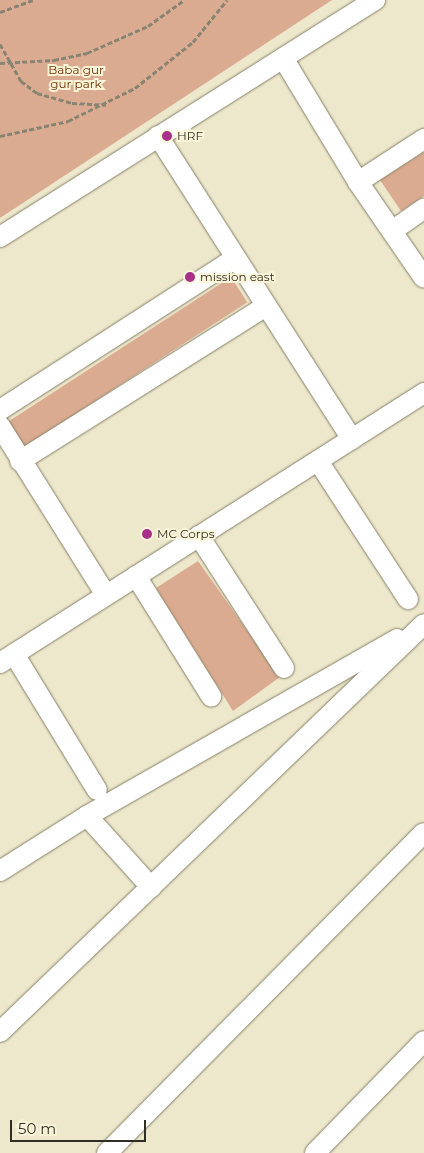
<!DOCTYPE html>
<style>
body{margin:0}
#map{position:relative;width:424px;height:1153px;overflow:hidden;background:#ede7cc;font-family:Montserrat,sans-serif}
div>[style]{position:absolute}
.green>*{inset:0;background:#dbab91;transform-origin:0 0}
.path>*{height:3px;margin-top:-1.5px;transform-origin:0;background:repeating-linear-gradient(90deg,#888472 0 5px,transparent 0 7.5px)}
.roads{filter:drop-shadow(0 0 1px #868068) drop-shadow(0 0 1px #868068)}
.street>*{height:20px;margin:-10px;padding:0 10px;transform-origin:10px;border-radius:10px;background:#fff}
.dots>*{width:14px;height:14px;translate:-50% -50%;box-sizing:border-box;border:2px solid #faf4d9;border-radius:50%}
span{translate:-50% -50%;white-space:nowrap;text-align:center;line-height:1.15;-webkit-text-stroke:4px #faf4d9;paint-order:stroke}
.park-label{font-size:12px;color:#723100}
.poi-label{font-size:12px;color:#302e24}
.left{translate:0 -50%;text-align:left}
.scale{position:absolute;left:10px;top:1120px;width:136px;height:22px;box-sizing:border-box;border:2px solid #302e24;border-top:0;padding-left:6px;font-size:15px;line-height:18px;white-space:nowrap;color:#302e24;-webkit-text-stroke:4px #faf4d9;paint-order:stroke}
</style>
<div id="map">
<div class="green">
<i style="clip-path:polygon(0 0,332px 0,0 218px)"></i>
<i style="clip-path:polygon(424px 152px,424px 196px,401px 211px,380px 180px)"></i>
<i style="left:231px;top:277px;width:30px;height:265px;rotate:57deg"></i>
<i style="clip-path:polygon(198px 561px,280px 677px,233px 711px,156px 588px)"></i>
</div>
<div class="path">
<i style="left:0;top:12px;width:35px;rotate:-20deg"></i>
<i style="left:0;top:44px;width:43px;rotate:60.4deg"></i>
<i style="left:21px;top:81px;width:20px;rotate:37deg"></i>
<i style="left:37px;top:93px;width:36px;rotate:16deg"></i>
<i style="left:72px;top:103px;width:34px;rotate:3deg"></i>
<i style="left:0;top:63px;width:54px;rotate:-3.2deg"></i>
<i style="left:54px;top:60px;width:34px;rotate:-12deg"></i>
<i style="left:87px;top:53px;width:67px;rotate:-23.9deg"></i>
<i style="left:148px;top:26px;width:44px;rotate:-35.8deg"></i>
<i style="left:0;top:136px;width:70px;rotate:-12.4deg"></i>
<i style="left:68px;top:121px;width:75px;rotate:-26.2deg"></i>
<i style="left:135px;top:88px;width:74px;rotate:-38.4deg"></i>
<i style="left:193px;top:42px;width:54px;rotate:-51deg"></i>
</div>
<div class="roads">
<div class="street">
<i style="left:283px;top:58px;width:145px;rotate:58.8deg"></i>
<i style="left:358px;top:182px;width:116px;rotate:55.5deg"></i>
<i style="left:158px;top:136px;width:360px;rotate:57.4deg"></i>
<i style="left:358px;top:182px;width:79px;rotate:-33.1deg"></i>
<i style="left:392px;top:231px;width:39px;rotate:-35deg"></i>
<i style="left:0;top:237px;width:444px;rotate:-32.3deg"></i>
<i style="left:0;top:410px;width:278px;rotate:-32.8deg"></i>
<i style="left:0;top:426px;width:199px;rotate:57.9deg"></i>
<i style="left:20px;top:461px;width:291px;rotate:-32.2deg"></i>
<i style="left:318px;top:461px;width:165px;rotate:56.9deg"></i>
<i style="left:199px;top:536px;width:157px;rotate:57.2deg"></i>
<i style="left:136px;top:576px;width:142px;rotate:58deg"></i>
<i style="left:14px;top:654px;width:159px;rotate:58.6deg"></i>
<i style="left:0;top:663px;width:503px;rotate:-32.49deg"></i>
<i style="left:87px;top:816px;width:96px;rotate:48deg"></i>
<i style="left:0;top:871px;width:103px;rotate:-32.3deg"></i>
<i style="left:87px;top:816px;width:357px;rotate:-29.7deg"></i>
<i style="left:0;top:1032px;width:588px;rotate:-43.9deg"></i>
<i style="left:107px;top:1153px;width:450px;rotate:-45.3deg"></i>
<i style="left:315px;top:1153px;width:156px;rotate:-45.8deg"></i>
</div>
</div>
<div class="dots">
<i style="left:167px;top:136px;background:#a73188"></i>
<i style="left:190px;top:277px;background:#a73188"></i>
<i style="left:147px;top:534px;background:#a73188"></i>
</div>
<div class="park-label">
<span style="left:76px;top:77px">Baba gur<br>gur park</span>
</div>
<div class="poi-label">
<span class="left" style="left:177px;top:136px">HRF</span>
<span class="left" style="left:200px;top:277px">mission east</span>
<span class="left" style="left:157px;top:534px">MC Corps</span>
</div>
<div class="scale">50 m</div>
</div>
